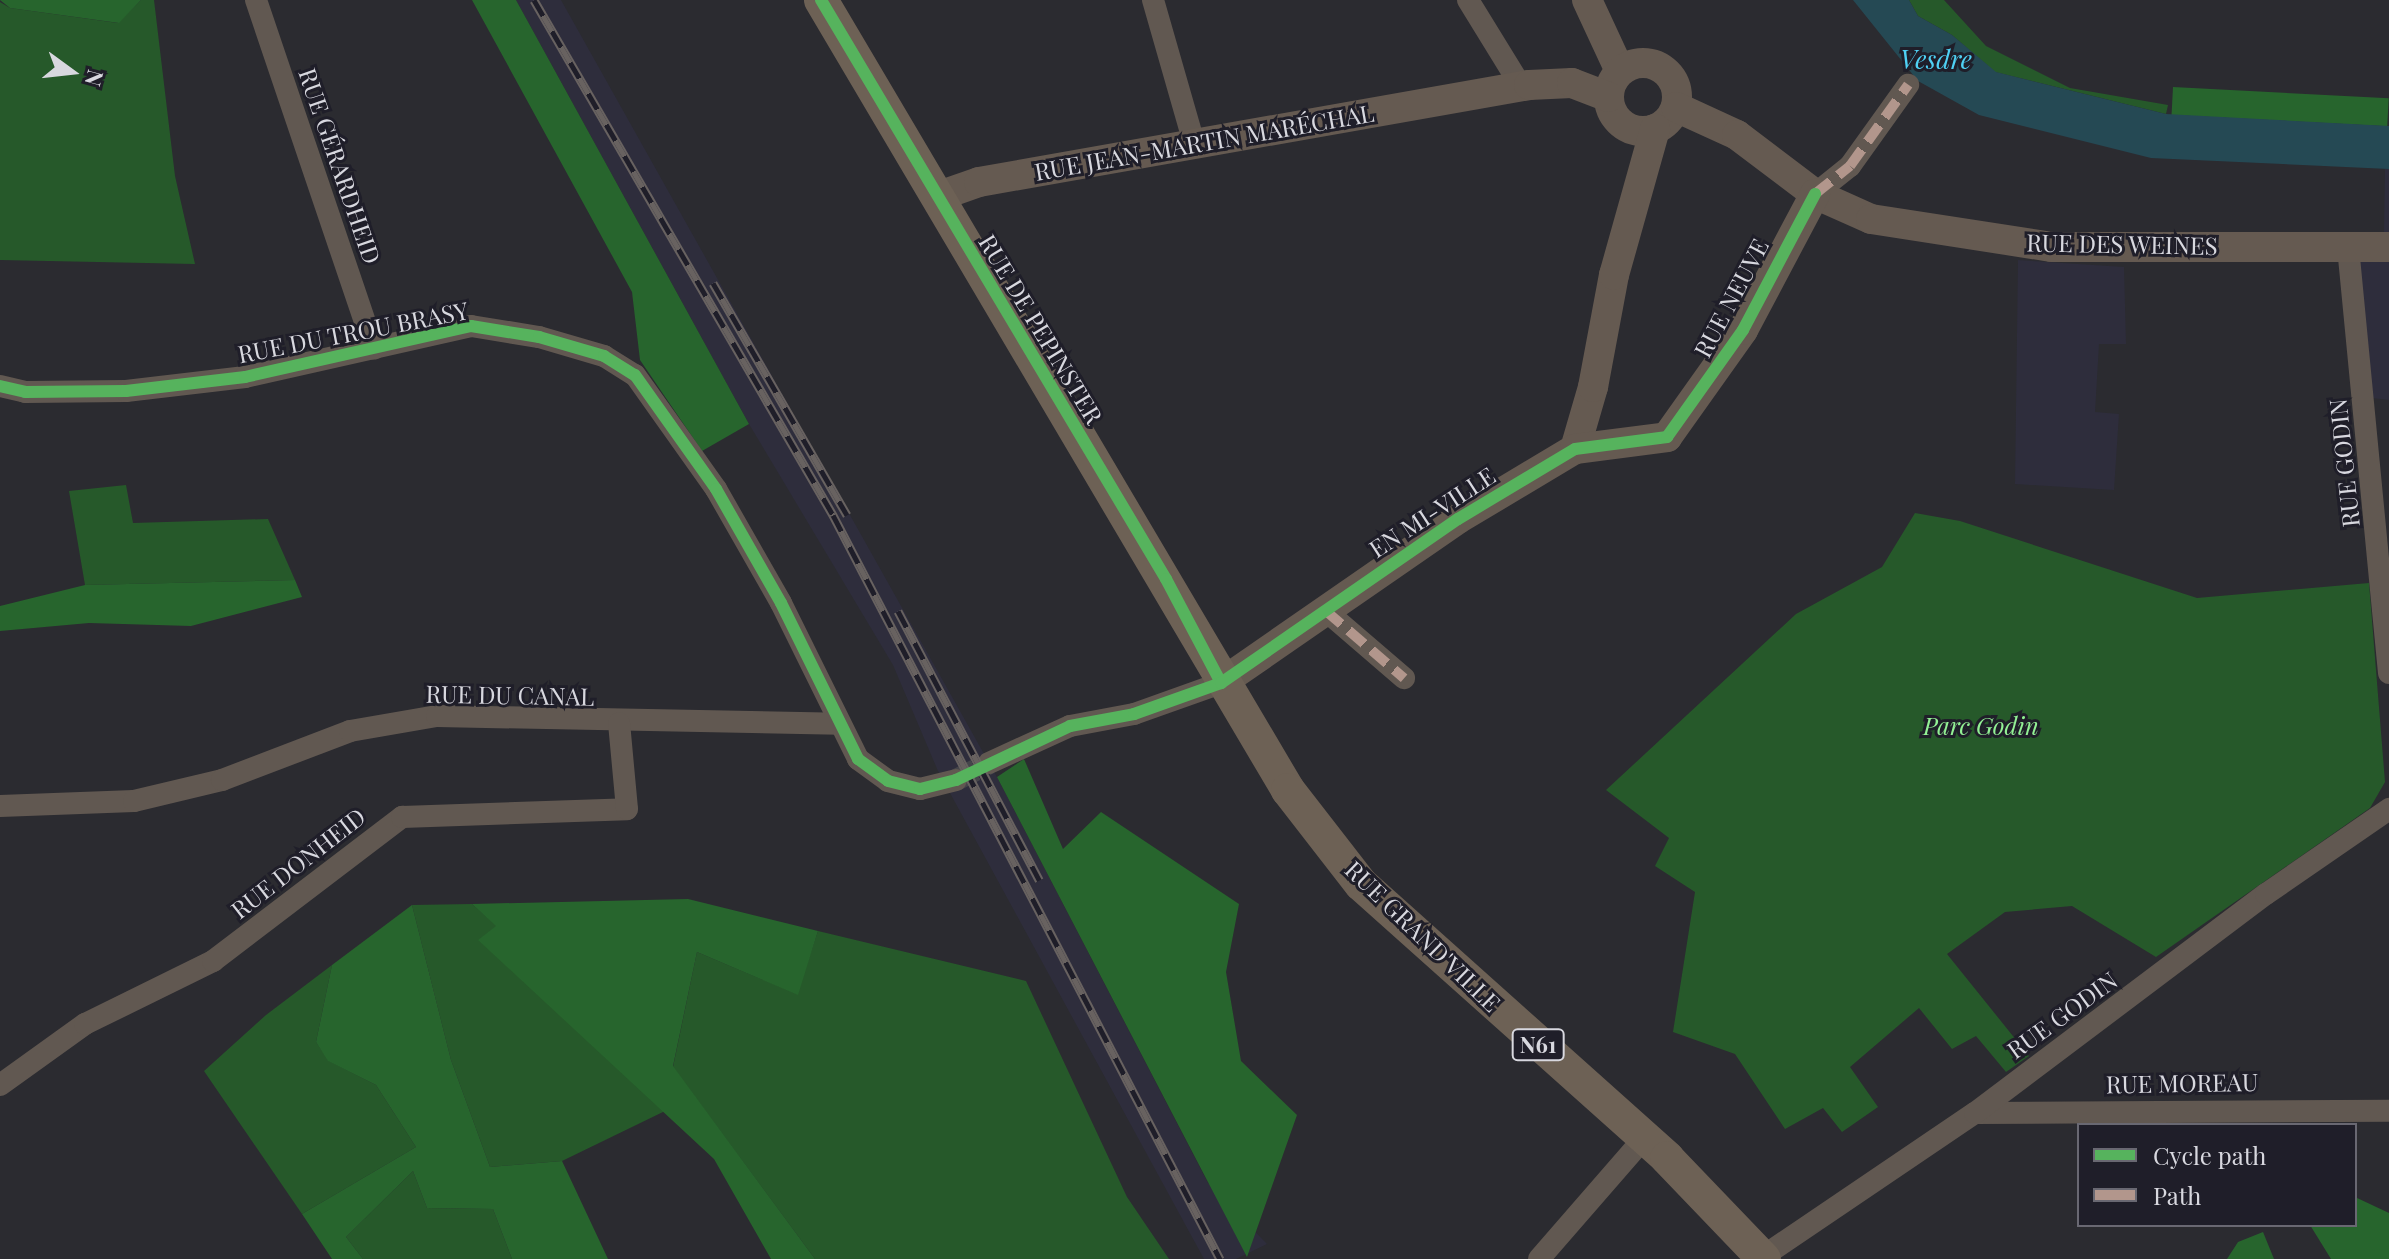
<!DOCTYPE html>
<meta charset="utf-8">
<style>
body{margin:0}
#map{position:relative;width:2389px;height:1259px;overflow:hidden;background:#2b2b30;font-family:"Playfair Display",serif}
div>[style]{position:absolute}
.built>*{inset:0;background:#2e2d3c}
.green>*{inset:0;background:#26592a}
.forest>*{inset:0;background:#27652d;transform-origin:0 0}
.water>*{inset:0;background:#254954}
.street-tunnel>*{height:22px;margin-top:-11px;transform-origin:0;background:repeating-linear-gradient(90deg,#45454a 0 22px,transparent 0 33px)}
.street>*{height:22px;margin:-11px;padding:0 11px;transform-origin:11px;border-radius:11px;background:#615851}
.secondary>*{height:30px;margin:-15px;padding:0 15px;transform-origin:15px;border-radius:15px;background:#655a51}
.secondary>.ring{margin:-15px;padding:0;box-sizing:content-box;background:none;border:30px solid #655a51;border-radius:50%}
.primary>*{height:34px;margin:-17px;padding:0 17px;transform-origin:17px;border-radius:17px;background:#6d6155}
.rail>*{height:9px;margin-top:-4.5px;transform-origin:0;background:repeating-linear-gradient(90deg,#1f1e29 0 18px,#686260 0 36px);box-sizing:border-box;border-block:2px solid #686260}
.quiet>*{height:10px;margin-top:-5px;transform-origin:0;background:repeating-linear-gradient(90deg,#b2968c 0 20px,transparent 0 30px)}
.cycleway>*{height:12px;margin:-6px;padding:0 6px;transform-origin:6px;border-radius:6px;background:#56b35d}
span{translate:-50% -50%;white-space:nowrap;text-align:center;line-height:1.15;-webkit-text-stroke:6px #1f1e29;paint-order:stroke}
.shield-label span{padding:2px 6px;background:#1f1e29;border:2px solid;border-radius:6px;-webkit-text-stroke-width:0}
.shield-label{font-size:22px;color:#d8d8df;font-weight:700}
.street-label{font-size:24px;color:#d8d8df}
.park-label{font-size:24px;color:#93f195;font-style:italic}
.water-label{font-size:26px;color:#4fd1f4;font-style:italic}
.legend{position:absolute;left:2077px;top:1123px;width:280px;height:104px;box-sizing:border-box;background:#1f1e29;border:2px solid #696872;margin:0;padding:10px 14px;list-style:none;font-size:24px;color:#d8d8df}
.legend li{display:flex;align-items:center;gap:16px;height:40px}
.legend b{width:40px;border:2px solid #696872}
.north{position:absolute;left:32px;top:32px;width:80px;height:80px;-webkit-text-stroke:6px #1f1e29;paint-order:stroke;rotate:105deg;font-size:22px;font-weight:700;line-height:32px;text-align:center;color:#d8d8df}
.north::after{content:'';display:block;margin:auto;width:28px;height:36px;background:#d8d8df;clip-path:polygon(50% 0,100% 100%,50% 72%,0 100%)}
</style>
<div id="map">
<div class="built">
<i style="clip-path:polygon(516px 0,561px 0,997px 777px,1208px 1183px,1267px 1244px,1236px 1259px,1204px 1259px,938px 771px,893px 665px,749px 424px)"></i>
<i style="clip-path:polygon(2385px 169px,2389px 169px,2389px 233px,2384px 233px)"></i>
<i style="clip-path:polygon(2359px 256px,2389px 257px,2389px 400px,2372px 398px)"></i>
<i style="clip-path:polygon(2018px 260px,2124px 267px,2126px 344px,2099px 344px,2095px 412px,2119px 414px,2114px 490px,2015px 484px)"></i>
</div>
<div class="green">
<i style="clip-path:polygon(141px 0,154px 0,175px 176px,195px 264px,0 260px,0 2px,10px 8px,118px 23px)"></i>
<i style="clip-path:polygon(1909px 0,1944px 0,1986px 46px,2070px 88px,2168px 105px,2166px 114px,1995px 72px,1952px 35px,1918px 16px)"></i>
<i style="clip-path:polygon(126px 485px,133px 523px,268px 519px,295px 580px,85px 585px,69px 491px)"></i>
<i style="clip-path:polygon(1915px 513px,1960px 521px,2197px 598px,2369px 583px,2385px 782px,2370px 808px,2156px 957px,2072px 906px,2005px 912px,1947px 954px,2029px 1056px,2006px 1072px,1976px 1036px,1952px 1049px,1919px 1008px,1850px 1067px,1878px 1107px,1842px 1132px,1823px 1108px,1785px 1129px,1735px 1054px,1673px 1032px,1695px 892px,1655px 866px,1669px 838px,1606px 790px,1796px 614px,1882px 567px)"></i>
<i style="clip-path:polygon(472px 904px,497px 926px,479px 940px,665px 1111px,562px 1161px,490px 1167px,451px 1060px,412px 905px)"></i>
<i style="clip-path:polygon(818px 931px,1026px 981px,1127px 1197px,1169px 1259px,815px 1259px,673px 1067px,697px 952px,797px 994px)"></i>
<i style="clip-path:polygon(332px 965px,316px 1042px,329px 1061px,376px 1085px,416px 1147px,302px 1214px,204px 1071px,266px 1015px)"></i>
<i style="clip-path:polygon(413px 1171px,427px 1208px,493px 1209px,512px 1259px,363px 1259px,346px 1237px)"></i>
</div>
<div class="forest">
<i style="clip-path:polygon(0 0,141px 0,119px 23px,10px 8px)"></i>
<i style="clip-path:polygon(472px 0,516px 0,749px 424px,702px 451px,640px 360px,632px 292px)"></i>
<i style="left:2173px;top:87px;width:216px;height:28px;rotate:3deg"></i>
<i style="clip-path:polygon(295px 580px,302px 597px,191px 626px,89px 623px,0 631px,0 606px,85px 585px)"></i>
<i style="clip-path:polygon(1024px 759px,1063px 849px,1101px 812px,1239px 904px,1226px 972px,1241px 1061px,1297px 1115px,1247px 1257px,997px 777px)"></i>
<i style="clip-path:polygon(688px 899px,818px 931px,798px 995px,697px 952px,673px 1066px,815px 1259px,771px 1259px,714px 1159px,478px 940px,496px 926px,472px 904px)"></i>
<i style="clip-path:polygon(412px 905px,451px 1060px,490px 1167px,562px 1161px,608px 1259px,512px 1259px,493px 1209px,427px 1208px,413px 1171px,346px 1237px,363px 1259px,332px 1259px,302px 1214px,416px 1147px,376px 1085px,328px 1061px,316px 1042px,332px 965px)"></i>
<i style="clip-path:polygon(2355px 1197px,2389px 1213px,2389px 1259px,2331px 1259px,2310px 1225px,2355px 1225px)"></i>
<i style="clip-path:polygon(2263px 1232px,2274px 1259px,2227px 1259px,2238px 1242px)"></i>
</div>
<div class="water">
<i style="clip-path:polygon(1853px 0,1909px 0,1918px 16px,1952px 35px,1996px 72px,2166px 114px,2389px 126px,2389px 169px,2151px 158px,1979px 115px,1918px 81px)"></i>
</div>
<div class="street-tunnel">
<i style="left:956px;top:780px;width:37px;rotate:-27deg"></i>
</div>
<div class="street">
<i style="left:256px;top:0;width:368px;rotate:71.3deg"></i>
<i style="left:1153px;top:0;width:152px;rotate:74deg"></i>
<i style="left:1468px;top:0;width:101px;rotate:58.4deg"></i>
<i style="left:1815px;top:194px;width:45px;rotate:-38.7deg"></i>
<i style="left:1850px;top:166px;width:100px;rotate:-54.4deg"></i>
<i style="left:2348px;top:247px;width:428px;rotate:84.5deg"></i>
<i style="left:0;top:386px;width:26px;rotate:13deg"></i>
<i style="left:25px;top:392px;width:101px;rotate:-0.6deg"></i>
<i style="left:126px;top:391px;width:120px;rotate:-6.7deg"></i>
<i style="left:245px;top:377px;width:232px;rotate:-12.7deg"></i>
<i style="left:471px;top:326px;width:69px;rotate:9.2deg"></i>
<i style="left:539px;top:337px;width:68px;rotate:16.3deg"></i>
<i style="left:604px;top:356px;width:36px;rotate:32deg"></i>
<i style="left:635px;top:375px;width:140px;rotate:54.6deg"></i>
<i style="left:716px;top:489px;width:131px;rotate:60.3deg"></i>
<i style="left:781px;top:603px;width:174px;rotate:63.7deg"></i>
<i style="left:858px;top:759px;width:37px;rotate:36deg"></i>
<i style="left:888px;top:781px;width:33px;rotate:14deg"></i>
<i style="left:920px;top:789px;width:37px;rotate:-14deg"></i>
<i style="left:1326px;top:611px;width:103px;rotate:40.7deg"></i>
<i style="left:989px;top:763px;width:89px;rotate:-24.6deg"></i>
<i style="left:1070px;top:726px;width:65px;rotate:-10.6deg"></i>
<i style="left:1134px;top:714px;width:92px;rotate:-19.6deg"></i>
<i style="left:0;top:806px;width:134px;rotate:-2.1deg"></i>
<i style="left:134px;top:801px;width:90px;rotate:-13.4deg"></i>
<i style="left:222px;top:780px;width:137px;rotate:-20.9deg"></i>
<i style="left:350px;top:731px;width:88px;rotate:-9.8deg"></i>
<i style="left:437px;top:716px;width:402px;rotate:1.1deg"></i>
<i style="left:0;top:1085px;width:105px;rotate:-35.7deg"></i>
<i style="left:85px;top:1024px;width:143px;rotate:-26.2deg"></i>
<i style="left:213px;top:961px;width:238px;rotate:-37.3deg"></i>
<i style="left:402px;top:817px;width:225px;rotate:-2deg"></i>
<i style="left:627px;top:809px;width:86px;rotate:-95.3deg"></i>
<i style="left:1975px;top:1113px;width:414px;rotate:-0.3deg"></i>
<i style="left:1762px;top:1257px;width:257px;rotate:-34.1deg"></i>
<i style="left:1975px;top:1113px;width:364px;rotate:-37deg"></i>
<i style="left:2266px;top:894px;width:150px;rotate:-34.6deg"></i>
<i style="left:1539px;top:1259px;width:160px;rotate:-49deg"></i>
</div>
<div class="secondary">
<i style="left:1587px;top:0;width:78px;rotate:65.1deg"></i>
<i class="ring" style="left:1609px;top:63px;width:38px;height:38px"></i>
<i style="left:1676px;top:107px;width:67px;rotate:24.7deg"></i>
<i style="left:1737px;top:135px;width:98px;rotate:37.1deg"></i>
<i style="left:1815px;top:194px;width:61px;rotate:24.1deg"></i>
<i style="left:1871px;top:219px;width:182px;rotate:8.8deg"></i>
<i style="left:2051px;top:247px;width:338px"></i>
<i style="left:939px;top:196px;width:42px;rotate:-19.3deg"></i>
<i style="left:979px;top:182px;width:558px;rotate:-10deg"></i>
<i style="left:1529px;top:85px;width:43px;rotate:-2.7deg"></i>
<i style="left:1572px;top:83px;width:39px;rotate:21deg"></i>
<i style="left:1575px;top:449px;width:65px;rotate:-73.8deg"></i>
<i style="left:1593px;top:387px;width:114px;rotate:-79.4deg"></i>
<i style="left:1614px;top:275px;width:152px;rotate:-74.3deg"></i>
<i style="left:1221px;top:683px;width:288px;rotate:-34.7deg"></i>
<i style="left:1458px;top:519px;width:136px;rotate:-30.9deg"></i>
<i style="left:1575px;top:449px;width:93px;rotate:-7.4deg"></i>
<i style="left:1667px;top:437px;width:131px;rotate:-54.6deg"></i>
<i style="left:1743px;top:330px;width:154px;rotate:-62.1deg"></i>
</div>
<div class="primary">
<i style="left:821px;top:0;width:918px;rotate:59.41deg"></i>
<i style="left:1288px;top:790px;width:119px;rotate:52.2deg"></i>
<i style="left:1361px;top:884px;width:411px;rotate:41.8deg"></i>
<i style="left:1667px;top:1158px;width:140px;rotate:46.2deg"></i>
</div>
<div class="rail">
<i style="left:534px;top:0;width:596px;rotate:59.86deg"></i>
<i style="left:833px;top:515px;width:839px;rotate:62.52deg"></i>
<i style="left:713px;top:283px;width:268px;rotate:60deg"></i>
<i style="left:898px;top:611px;width:304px;rotate:62.3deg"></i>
</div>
<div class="quiet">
<i style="left:1815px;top:194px;width:45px;rotate:-38.7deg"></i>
<i style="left:1850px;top:166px;width:100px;rotate:-54.4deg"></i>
<i style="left:1326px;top:611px;width:103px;rotate:40.7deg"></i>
</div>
<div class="cycleway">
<i style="left:821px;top:0;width:674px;rotate:59.21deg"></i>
<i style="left:1166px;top:579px;width:118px;rotate:62.1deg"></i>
<i style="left:0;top:386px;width:26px;rotate:13deg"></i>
<i style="left:25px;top:392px;width:101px;rotate:-0.6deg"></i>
<i style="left:126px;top:391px;width:120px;rotate:-6.7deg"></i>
<i style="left:245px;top:377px;width:232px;rotate:-12.7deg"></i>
<i style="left:471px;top:326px;width:69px;rotate:9.2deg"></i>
<i style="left:539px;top:337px;width:68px;rotate:16.3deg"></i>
<i style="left:604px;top:356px;width:36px;rotate:32deg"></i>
<i style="left:635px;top:375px;width:140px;rotate:54.6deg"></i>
<i style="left:716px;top:489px;width:131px;rotate:60.3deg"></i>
<i style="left:781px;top:603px;width:174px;rotate:63.7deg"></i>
<i style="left:858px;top:759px;width:37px;rotate:36deg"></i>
<i style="left:888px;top:781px;width:33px;rotate:14deg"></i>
<i style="left:920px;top:789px;width:37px;rotate:-14deg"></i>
<i style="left:956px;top:780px;width:126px;rotate:-25.3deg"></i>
<i style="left:1070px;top:726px;width:65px;rotate:-10.6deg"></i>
<i style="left:1134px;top:714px;width:92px;rotate:-19.6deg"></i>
<i style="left:1221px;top:683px;width:288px;rotate:-34.7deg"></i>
<i style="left:1458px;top:519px;width:136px;rotate:-30.9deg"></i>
<i style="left:1575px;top:449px;width:93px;rotate:-7.4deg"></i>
<i style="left:1667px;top:437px;width:131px;rotate:-54.6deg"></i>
<i style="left:1743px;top:330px;width:154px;rotate:-62.1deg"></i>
</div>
<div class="shield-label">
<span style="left:1538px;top:1045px">N61</span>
</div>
<div class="street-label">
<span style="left:1204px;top:142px;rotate:-10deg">RUE JEAN-MARTIN MARÉCHAL</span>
<span style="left:340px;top:166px;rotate:71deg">RUE GÉRARDHEID</span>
<span style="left:2122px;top:244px;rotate:1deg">RUE DES WEINES</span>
<span style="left:1731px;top:298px;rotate:-62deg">RUE NEUVE</span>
<span style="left:1041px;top:329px;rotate:59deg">RUE DE PEPINSTER</span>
<span style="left:353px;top:332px;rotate:-11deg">RUE DU TROU BRASY</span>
<span style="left:2344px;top:463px;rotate:-96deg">RUE GODIN</span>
<span style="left:1432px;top:512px;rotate:-33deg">EN MI-VILLE</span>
<span style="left:510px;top:695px;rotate:1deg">RUE DU CANAL</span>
<span style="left:298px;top:863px;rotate:-38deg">RUE DONHEID</span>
<span style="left:1423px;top:936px;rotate:44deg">RUE GRAND'VILLE</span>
<span style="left:2062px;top:1015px;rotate:-36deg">RUE GODIN</span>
<span style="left:2182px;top:1083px;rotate:-1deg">RUE MOREAU</span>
</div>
<div class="park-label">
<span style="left:1981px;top:726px">Parc Godin</span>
</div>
<div class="water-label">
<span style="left:1936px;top:59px">Vesdre</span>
</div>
<ul class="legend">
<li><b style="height:10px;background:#56b35d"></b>Cycle path</li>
<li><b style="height:10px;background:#b2968c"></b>Path</li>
</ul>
<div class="north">N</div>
</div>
